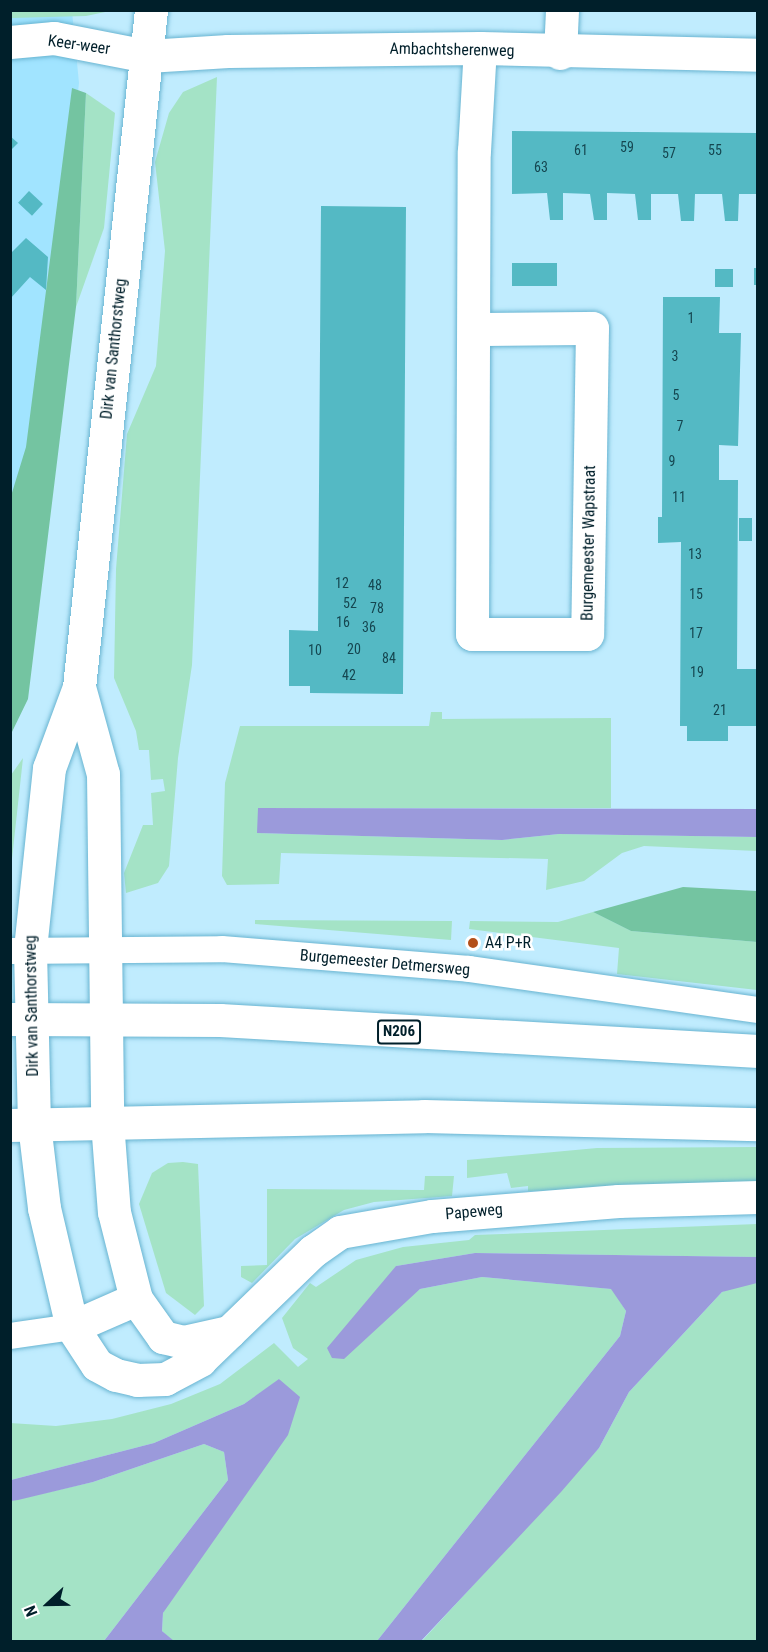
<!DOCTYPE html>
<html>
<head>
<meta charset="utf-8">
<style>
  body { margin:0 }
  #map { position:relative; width:768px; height:1652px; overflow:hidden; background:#c0ecfe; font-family:"Roboto Condensed",sans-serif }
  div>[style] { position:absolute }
  .built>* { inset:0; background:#a1e4ff }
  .green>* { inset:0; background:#a4e3c6 }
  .forest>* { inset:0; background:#74c4a1 }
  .water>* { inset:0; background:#9b9adb }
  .building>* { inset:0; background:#54b9c4; transform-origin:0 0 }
  .roads { filter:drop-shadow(0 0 2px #68b4d1) drop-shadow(0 0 2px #68b4d1) }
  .lane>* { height:26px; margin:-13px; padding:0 13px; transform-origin:13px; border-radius:13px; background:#fff }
  .street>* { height:33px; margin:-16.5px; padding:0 16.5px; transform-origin:16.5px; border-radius:16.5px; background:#fff }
  .primary>* { height:33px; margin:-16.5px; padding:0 16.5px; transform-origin:16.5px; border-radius:16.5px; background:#fff }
  .dots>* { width:16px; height:16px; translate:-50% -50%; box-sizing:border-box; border:3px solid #fff; border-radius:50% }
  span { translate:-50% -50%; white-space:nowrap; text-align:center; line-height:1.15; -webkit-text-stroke:5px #fff; paint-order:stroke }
  .number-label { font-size:14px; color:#154650 }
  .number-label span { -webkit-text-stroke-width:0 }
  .shield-label span { padding:2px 4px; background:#fff; border:2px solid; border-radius:4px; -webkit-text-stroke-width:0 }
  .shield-label { font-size:15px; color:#001f2a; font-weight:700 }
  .street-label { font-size:16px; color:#001f2a }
  .poi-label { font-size:16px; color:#001f2a }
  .left { translate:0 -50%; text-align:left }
  .frame { position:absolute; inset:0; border:12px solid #001f2a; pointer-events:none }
  .north { position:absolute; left:18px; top:1574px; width:60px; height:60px; -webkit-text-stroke:4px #fff; paint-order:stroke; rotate:248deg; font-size:16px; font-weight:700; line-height:24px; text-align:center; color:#001f2a }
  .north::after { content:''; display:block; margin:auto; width:21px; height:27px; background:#001f2a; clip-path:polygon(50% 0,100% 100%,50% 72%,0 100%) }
</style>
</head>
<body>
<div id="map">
  <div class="built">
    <i style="clip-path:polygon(11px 11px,72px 11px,79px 83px,11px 693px)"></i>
  </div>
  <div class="green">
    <i style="clip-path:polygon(10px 11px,11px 10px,110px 11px,86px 16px,11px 18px)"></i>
    <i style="clip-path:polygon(217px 77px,192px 665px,178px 758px,169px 866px,158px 883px,126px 893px,124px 873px,143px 825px,153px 825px,151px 793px,165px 791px,163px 779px,151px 780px,149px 750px,139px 750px,136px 731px,114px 678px,116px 569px,127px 434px,156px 366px,165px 251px,155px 162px,169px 113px,183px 92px)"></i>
    <i style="clip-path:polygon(86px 93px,115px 113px,104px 228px,76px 307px)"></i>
    <i style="clip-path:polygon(431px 712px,442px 712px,442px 719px,611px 718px,611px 808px,258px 808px,258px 833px,502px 840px,559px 834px,757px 837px,757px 851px,644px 846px,622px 853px,584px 881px,546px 890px,548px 859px,281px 853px,279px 884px,227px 885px,222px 876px,225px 783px,240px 726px,429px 726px)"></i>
    <i style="clip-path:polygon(23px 758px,11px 868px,11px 775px)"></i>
    <i style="clip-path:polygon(593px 912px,631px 931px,757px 942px,757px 990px,617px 974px,619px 948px,469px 929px,470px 921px,558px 922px)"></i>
    <i style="clip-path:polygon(255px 920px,452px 921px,451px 940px,255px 924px)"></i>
    <i style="clip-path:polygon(757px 1147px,757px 1184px,528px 1191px,528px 1186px,511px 1188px,507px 1173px,467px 1178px,467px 1160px,597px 1148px)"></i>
    <i style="clip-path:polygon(183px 1162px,198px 1164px,204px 1306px,195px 1315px,166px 1293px,139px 1204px,152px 1173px,168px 1163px)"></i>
    <i style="clip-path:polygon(425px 1176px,454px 1176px,452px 1196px,374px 1202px,344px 1210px,295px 1239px,252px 1283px,241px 1277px,241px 1266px,267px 1265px,267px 1189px,424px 1190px)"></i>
    <i style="clip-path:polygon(757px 1224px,757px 1257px,475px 1253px,396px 1266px,400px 1304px,420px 1289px,482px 1277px,612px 1289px,626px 1311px,620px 1336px,377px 1641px,174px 1642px,162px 1631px,163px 1613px,280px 1379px,244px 1404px,154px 1443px,11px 1480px,10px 1423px,56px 1426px,112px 1419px,171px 1404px,220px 1384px,274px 1343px,298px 1367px,308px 1359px,293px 1348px,282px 1318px,310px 1283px,316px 1287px,356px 1260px,403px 1247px,469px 1240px,475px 1235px)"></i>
    <i style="clip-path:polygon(745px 1283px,757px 1283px,757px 1641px,421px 1642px,599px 1448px,629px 1392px,722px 1292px)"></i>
    <i style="clip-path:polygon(204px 1444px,224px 1452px,228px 1480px,104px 1641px,11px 1641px,10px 1501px,93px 1482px)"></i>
  </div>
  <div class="forest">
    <i style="clip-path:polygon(72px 88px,86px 93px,76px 307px,28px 699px,11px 734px,11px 496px,26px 447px)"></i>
    <i style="clip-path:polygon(683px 887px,757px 891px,757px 942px,631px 931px,593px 912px)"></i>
  </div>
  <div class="water">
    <i style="clip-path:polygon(258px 808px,757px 809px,757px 837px,559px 834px,502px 840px,257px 833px)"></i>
    <i style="clip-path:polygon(475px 1253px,757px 1257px,757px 1283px,722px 1292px,629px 1392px,599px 1448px,561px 1492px,421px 1641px,377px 1641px,620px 1336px,626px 1311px,611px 1289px,482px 1277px,420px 1289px,344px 1359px,332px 1358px,327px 1348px,396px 1266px)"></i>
    <i style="clip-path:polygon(279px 1379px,300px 1397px,288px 1435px,163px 1613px,162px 1631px,174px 1641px,104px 1641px,228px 1480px,224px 1452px,204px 1444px,93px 1482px,18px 1500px,11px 1501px,11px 1480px,154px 1443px,244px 1404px)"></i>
  </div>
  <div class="building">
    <i style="clip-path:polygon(512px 131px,758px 133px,758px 194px,739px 194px,738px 221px,725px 221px,722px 194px,695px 194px,694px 221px,681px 221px,678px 194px,651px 194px,651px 220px,638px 220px,635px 194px,607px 193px,607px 220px,594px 220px,590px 194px,563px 193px,563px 220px,550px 220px,547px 193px,512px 194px)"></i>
    <i style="clip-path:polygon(10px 136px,18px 143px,10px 151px)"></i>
    <i style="left:29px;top:191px;width:19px;height:16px;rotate:43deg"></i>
    <i style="clip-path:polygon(321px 206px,406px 207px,403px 694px,310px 693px,310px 686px,289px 686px,289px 630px,318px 631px)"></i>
    <i style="clip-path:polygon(26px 238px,48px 257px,46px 290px,30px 277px,10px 299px,10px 254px)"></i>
    <i style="left:512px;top:263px;width:45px;height:23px"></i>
    <i style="left:754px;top:268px;width:4px;height:17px"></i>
    <i style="left:715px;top:269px;width:18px;height:18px"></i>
    <i style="clip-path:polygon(663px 297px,720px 297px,719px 333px,741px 333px,738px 446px,719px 445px,719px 480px,738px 480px,737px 669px,758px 669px,758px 726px,728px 726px,728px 741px,687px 741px,687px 726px,680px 726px,681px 542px,658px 543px,658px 517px,662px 517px)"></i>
    <i style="left:739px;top:518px;width:13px;height:23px"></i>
  </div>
  <div class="roads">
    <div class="lane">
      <i style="left:10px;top:951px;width:212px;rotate:-0.5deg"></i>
      <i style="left:222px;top:949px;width:248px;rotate:4.6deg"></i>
      <i style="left:469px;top:969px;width:292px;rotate:8.1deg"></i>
      <i style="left:10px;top:1336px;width:63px;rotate:-8.3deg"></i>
    </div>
    <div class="street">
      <i style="left:151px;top:10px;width:681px;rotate:96.07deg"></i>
      <i style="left:79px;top:687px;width:86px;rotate:110.3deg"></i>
      <i style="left:49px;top:768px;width:182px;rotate:96deg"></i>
      <i style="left:30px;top:949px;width:175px;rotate:88.7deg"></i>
      <i style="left:34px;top:1124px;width:85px;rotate:83.2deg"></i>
      <i style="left:44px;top:1208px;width:122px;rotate:76.8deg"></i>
      <i style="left:72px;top:1327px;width:45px;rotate:56.7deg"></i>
      <i style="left:97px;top:1365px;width:21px;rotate:28deg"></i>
      <i style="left:116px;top:1375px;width:22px;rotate:13deg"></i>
      <i style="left:137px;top:1380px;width:28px;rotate:-2deg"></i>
      <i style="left:165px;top:1379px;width:40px;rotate:-28deg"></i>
      <i style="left:200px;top:1360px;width:157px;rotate:-44deg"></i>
      <i style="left:313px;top:1251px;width:33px;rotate:-35deg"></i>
      <i style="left:340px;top:1232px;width:93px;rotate:-9.9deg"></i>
      <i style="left:432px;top:1216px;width:187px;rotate:-4.6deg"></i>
      <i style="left:618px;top:1201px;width:140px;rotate:-1.6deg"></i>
      <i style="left:10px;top:42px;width:44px;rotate:-5.2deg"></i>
      <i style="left:54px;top:38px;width:95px;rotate:11deg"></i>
      <i style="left:147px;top:56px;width:81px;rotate:-3.5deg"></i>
      <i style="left:228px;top:51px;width:252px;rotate:-0.7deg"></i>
      <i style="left:480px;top:48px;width:278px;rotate:1.4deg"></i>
      <i style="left:560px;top:53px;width:43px;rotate:-87.3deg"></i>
      <i style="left:475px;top:329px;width:117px;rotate:-0.5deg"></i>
      <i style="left:592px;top:328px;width:306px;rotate:90.9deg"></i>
      <i style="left:587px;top:634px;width:115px;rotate:180deg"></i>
      <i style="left:472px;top:634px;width:483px;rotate:-89.8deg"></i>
      <i style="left:474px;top:151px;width:103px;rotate:-86.7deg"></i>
      <i style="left:79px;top:687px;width:90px;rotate:74.6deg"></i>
      <i style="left:103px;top:774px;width:348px;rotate:89.3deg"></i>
      <i style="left:107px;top:1122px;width:90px;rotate:85.6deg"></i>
      <i style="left:114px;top:1212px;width:90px;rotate:75.8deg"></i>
      <i style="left:136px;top:1299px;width:47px;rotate:54.6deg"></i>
      <i style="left:163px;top:1337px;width:21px;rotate:14deg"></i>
      <i style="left:183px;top:1342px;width:47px;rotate:-12.3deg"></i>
      <i style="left:72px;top:1327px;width:70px;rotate:-23.6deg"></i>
    </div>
    <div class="primary">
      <i style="left:10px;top:1019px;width:210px;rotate:0.3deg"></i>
      <i style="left:220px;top:1020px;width:539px;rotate:3.3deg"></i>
      <i style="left:10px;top:1125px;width:414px;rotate:-1.2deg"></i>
      <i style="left:424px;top:1116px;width:334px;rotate:1.4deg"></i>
    </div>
  </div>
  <div class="dots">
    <i style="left:473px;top:943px;background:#b3501a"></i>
  </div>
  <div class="number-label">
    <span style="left:627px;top:147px">59</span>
    <span style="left:581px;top:150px">61</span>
    <span style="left:715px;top:150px">55</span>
    <span style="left:669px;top:153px">57</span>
    <span style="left:541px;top:167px">63</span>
    <span style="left:691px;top:318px">1</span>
    <span style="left:675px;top:356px">3</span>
    <span style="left:676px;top:395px">5</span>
    <span style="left:680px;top:426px">7</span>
    <span style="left:672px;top:461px">9</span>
    <span style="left:679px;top:497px">11</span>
    <span style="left:695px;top:554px">13</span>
    <span style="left:342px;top:583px">12</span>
    <span style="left:375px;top:585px">48</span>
    <span style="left:696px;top:594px">15</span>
    <span style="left:350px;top:603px">52</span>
    <span style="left:377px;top:608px">78</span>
    <span style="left:343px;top:622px">16</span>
    <span style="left:369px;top:627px">36</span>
    <span style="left:696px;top:633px">17</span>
    <span style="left:354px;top:649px">20</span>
    <span style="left:315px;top:650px">10</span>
    <span style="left:389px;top:658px">84</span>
    <span style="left:697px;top:672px">19</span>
    <span style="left:349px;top:675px">42</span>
    <span style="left:720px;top:710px">21</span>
  </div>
  <div class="shield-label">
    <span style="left:399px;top:1032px">N206</span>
  </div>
  <div class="street-label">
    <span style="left:79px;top:45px;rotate:8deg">Keer-weer</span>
    <span style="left:452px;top:50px;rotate:1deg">Ambachtsherenweg</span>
    <span style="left:114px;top:349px;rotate:-84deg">Dirk van Santhorstweg</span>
    <span style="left:589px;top:543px;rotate:-89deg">Burgemeester Wapstraat</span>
    <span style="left:385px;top:963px;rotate:5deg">Burgemeester Detmersweg</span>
    <span style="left:32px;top:1006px;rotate:-91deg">Dirk van Santhorstweg</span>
    <span style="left:474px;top:1212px;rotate:-5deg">Papeweg</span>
  </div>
  <div class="poi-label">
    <span class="left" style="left:485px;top:943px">A4 P+R</span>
  </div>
  <div class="frame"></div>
  <div class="north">N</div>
</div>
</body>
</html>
